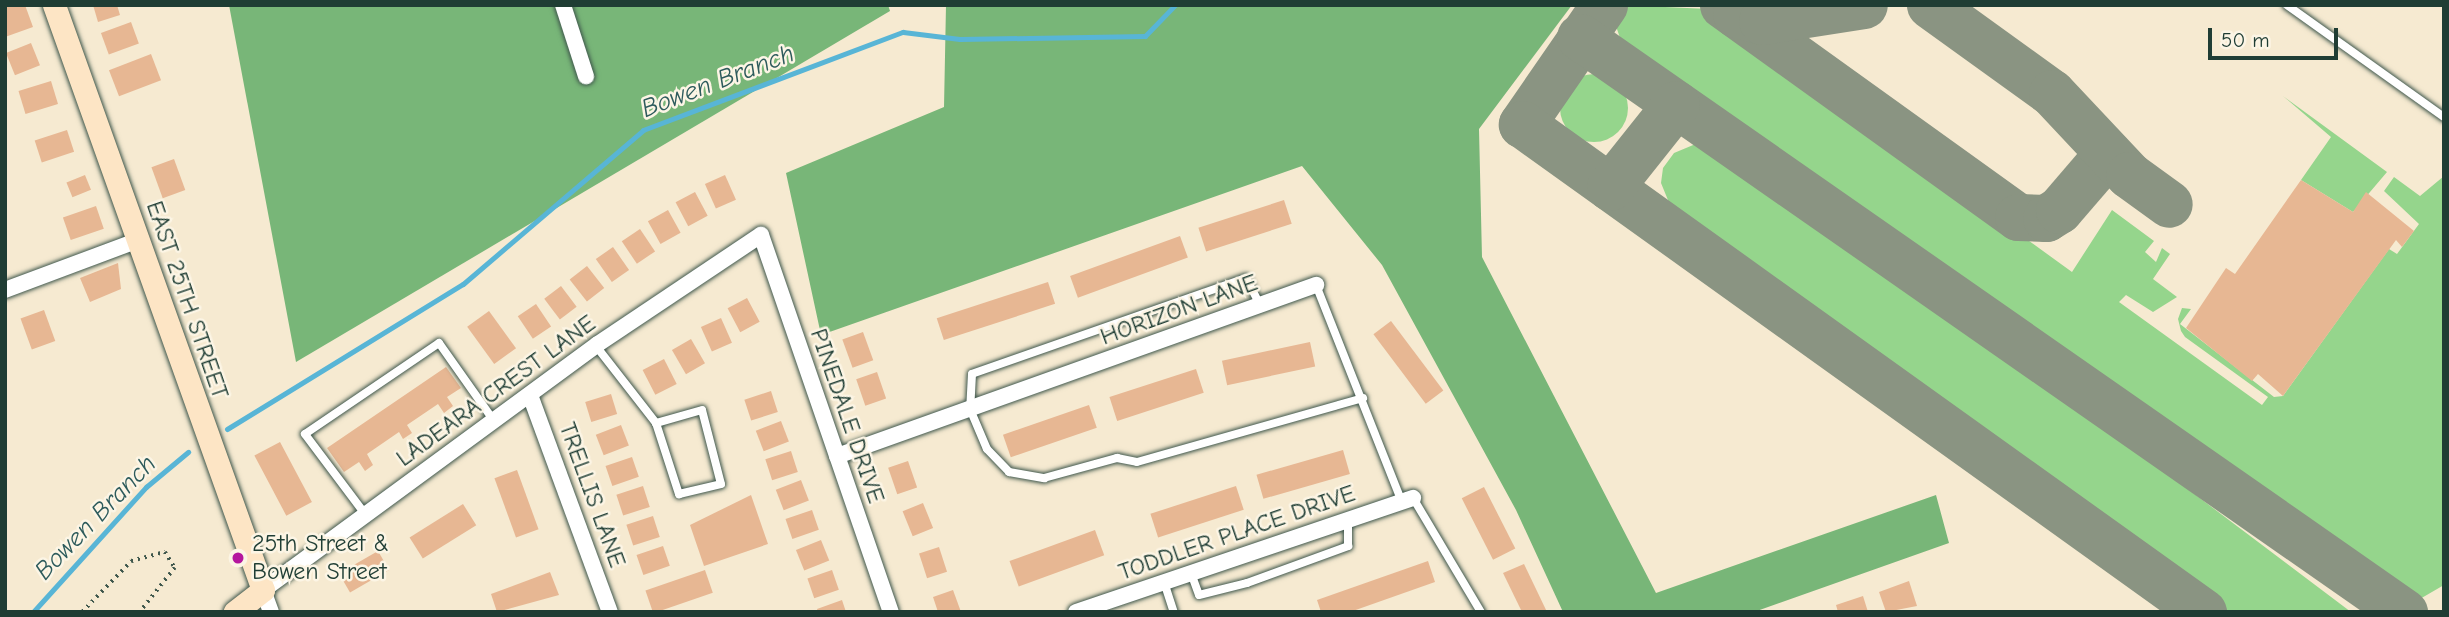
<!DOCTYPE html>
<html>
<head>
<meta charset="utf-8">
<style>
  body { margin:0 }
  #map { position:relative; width:2449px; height:617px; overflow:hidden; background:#f6ead1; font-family:"Comic Neue",sans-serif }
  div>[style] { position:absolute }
  .green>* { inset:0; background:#95d58c }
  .round { border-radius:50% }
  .forest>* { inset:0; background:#78b678 }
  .stream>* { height:5px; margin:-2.5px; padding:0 2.5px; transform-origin:2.5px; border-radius:2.5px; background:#58b5d6 }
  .taxiway>* { height:47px; margin:-23.5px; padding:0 23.5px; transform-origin:23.5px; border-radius:23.5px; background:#8a9482 }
  .building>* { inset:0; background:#e7b793; transform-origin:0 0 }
  .path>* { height:3.5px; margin-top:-1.75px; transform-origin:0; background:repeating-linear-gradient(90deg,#3f574c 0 2px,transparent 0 7px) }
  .roads { filter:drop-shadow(0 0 2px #3f574c) drop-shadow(0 0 2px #3f574c) }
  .lane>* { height:8px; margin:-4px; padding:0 4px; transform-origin:4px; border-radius:4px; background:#fff }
  .street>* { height:16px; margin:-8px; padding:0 8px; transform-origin:8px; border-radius:8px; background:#fff }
  .secondary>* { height:23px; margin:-11.5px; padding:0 11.5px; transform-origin:11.5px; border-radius:11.5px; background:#fde5c5 }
  .dots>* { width:19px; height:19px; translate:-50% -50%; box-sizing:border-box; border:4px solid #fcf5e5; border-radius:50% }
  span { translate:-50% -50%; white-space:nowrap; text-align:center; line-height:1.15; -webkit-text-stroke:5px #fcf5e5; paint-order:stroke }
  .street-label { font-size:24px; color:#1f3d34 }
  .poi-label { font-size:24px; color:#1f3d34 }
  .left { translate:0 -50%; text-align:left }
  .water-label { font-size:26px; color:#2d5b5c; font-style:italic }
  .frame { position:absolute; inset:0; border:7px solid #1f3d34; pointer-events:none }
  .scale { position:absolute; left:2208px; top:28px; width:130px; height:32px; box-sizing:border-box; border:4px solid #1f3d34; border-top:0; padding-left:9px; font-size:21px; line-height:24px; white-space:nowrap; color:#1f3d34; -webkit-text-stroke:5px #fcf5e5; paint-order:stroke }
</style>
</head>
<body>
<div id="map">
  <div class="green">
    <i style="clip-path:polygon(1621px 5px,1709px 9px,2072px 272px,2112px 210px,2154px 241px,2145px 252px,2156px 262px,2162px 248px,2170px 254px,2153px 279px,2177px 297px,2153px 312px,2126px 295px,2119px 302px,2262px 405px,2268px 397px,2185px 337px,2181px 331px,2178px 319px,2182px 308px,2191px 309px,2180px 324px,2274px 397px,2283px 396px,2389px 249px,2397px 254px,2419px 224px,2384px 191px,2394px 177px,2420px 196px,2444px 176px,2444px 585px,2413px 603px,2374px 588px,1647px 67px,1624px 50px,1616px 26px)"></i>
    <i class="round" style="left:1560px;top:74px;width:68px;height:68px"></i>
    <i style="clip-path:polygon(2283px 96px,2387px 172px,2353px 212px,2301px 180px,2331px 137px)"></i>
    <i style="clip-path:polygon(1698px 143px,2148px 459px,2351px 612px,2224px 612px,2178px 568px,1670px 205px,1661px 183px,1663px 168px,1674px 153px)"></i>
  </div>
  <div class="forest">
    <i style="clip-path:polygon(229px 5px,888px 5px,890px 11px,296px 362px)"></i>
    <i style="clip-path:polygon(946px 5px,1572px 5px,1479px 129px,1482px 257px,1656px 593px,1936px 495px,1949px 543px,1754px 612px,1563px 612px,1516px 510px,1382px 265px,1302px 166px,821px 335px,786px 173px,944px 107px)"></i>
  </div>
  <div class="stream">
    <i style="left:227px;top:429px;width:277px;rotate:-31.6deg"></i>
    <i style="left:463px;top:284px;width:237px;rotate:-40.5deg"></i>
    <i style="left:643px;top:130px;width:278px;rotate:-20.7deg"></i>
    <i style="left:903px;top:32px;width:57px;rotate:7deg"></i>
    <i style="left:960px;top:39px;width:185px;rotate:-0.9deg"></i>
    <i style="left:1145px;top:36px;width:43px;rotate:-45.9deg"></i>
    <i style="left:33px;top:612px;width:169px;rotate:-47.9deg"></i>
    <i style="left:146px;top:487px;width:55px;rotate:-39.8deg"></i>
  </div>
  <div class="taxiway">
    <i style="left:1604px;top:5px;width:145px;rotate:124.6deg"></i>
    <i style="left:1522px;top:124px;width:838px;rotate:35.63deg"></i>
    <i style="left:1723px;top:5px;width:363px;rotate:35.7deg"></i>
    <i style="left:2018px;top:217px;width:28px;rotate:2deg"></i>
    <i style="left:2046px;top:218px;width:15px;rotate:-32deg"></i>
    <i style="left:2059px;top:210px;width:75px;rotate:-49.3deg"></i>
    <i style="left:1930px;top:5px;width:150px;rotate:35.8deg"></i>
    <i style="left:2052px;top:93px;width:112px;rotate:46.8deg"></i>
    <i style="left:2129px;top:175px;width:49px;rotate:35.9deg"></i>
    <i style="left:1736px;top:14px;width:27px;rotate:15deg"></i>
    <i style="left:1762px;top:21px;width:103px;rotate:-8.9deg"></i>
    <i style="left:1580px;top:37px;width:1005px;rotate:34.91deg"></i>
    <i style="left:1610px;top:187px;width:106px;rotate:-51.5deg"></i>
  </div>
  <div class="building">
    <i style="clip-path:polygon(5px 5px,25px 5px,33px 27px,5px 37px)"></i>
    <i style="clip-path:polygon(93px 5px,117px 5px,120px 15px,98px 22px)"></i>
    <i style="left:131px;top:22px;width:23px;height:32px;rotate:70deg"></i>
    <i style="left:31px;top:43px;width:24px;height:27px;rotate:68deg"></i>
    <i style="left:151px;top:54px;width:28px;height:45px;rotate:69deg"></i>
    <i style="left:51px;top:81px;width:24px;height:34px;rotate:73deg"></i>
    <i style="left:67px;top:130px;width:23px;height:34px;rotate:72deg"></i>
    <i style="left:174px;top:159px;width:33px;height:24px;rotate:70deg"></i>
    <i style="left:85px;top:175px;width:16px;height:20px;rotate:68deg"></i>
    <i style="left:725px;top:175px;width:27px;height:22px;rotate:66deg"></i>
    <i style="clip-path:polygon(2301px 180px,2353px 212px,2366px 192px,2414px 231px,2402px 247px,2396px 240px,2283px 396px,2258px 374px,2252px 381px,2186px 328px,2226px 268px,2235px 274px)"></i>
    <i style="left:695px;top:192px;width:27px;height:22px;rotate:62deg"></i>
    <i style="left:1284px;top:200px;width:25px;height:90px;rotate:72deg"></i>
    <i style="left:96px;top:206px;width:24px;height:35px;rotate:71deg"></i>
    <i style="left:668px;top:210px;width:26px;height:23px;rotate:61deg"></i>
    <i style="left:640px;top:229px;width:27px;height:22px;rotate:56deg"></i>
    <i style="left:1180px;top:236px;width:23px;height:117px;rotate:70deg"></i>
    <i style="left:613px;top:247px;width:28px;height:21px;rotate:55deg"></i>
    <i style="clip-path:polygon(118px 263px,121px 289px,90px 302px,80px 278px)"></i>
    <i style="left:587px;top:266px;width:28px;height:22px;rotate:52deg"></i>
    <i style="left:1048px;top:282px;width:23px;height:117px;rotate:72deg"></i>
    <i style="left:561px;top:286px;width:26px;height:21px;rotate:53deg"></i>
    <i style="left:747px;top:298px;width:27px;height:22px;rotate:62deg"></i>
    <i style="left:536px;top:304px;width:27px;height:22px;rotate:56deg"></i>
    <i style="left:44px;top:310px;width:33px;height:25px;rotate:70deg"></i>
    <i style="left:489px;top:311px;width:46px;height:27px;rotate:54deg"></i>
    <i style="left:721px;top:318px;width:27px;height:22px;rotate:66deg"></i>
    <i style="left:1391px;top:321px;width:87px;height:22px;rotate:53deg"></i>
    <i style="left:863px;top:332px;width:30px;height:22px;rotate:70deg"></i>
    <i style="left:691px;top:339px;width:28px;height:22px;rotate:60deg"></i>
    <i style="left:1310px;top:342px;width:25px;height:90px;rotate:78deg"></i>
    <i style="left:664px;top:359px;width:28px;height:24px;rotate:63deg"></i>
    <i style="clip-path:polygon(446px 367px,461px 388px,447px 397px,453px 406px,444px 413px,438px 404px,407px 425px,412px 433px,403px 439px,399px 432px,367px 454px,373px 465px,365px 471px,359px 462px,344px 472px,327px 448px)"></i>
    <i style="left:1196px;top:369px;width:25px;height:91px;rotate:72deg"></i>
    <i style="left:877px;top:372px;width:28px;height:22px;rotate:71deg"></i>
    <i style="left:771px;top:391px;width:22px;height:28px;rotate:72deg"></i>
    <i style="left:611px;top:394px;width:21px;height:27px;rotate:73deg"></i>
    <i style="left:1089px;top:405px;width:24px;height:91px;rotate:71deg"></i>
    <i style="left:781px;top:421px;width:22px;height:27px;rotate:69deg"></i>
    <i style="left:621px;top:425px;width:22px;height:27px;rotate:69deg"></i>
    <i style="left:280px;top:442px;width:68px;height:29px;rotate:62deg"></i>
    <i style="left:1343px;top:450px;width:25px;height:90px;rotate:74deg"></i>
    <i style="left:791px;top:451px;width:22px;height:27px;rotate:72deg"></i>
    <i style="left:632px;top:457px;width:21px;height:28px;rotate:71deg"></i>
    <i style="left:908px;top:461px;width:28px;height:21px;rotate:71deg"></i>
    <i style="left:517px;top:470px;width:63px;height:24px;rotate:70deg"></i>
    <i style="left:801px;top:480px;width:22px;height:27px;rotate:69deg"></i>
    <i style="left:643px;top:486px;width:22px;height:28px;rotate:72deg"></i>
    <i style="left:1236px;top:486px;width:25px;height:90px;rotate:72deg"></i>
    <i style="left:1484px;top:487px;width:69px;height:25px;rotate:63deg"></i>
    <i style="clip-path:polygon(751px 495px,768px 544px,704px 566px,690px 525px)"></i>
    <i style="left:923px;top:503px;width:27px;height:22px;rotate:68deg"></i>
    <i style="left:463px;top:504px;width:25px;height:63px;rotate:58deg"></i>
    <i style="left:812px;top:510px;width:21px;height:28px;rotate:71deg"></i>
    <i style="left:653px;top:516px;width:22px;height:28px;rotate:72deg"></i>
    <i style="left:1095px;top:530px;width:27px;height:91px;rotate:70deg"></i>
    <i style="left:821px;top:540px;width:22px;height:27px;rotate:68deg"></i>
    <i style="left:663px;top:546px;width:21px;height:28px;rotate:71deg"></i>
    <i style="left:939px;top:547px;width:26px;height:21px;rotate:72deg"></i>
    <i style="left:378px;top:551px;width:22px;height:45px;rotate:60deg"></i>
    <i style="clip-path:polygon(1428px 561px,1435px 582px,1350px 612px,1321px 612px,1317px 600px)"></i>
    <i style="clip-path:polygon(1524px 564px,1547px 612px,1522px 612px,1503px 573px)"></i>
    <i style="left:705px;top:570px;width:24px;height:63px;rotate:71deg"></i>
    <i style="left:832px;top:570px;width:21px;height:26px;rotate:71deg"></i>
    <i style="clip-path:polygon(550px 572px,559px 595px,497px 612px,491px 594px)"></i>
    <i style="clip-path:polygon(1909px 581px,1917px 606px,1886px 612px,1879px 592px)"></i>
    <i style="clip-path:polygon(953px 590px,961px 612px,938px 612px,933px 597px)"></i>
    <i style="clip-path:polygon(1863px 596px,1868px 612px,1838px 612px,1836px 605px)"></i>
    <i style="clip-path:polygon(842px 600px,846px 612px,818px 612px,817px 609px)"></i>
  </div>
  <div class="path">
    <i style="left:82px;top:612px;width:71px;rotate:-46.1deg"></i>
    <i style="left:131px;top:561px;width:35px;rotate:-15deg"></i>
    <i style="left:165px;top:552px;width:19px;rotate:58deg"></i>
    <i style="left:175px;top:568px;width:56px;rotate:128.5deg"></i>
  </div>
  <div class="roads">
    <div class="lane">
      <i style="left:2287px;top:5px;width:193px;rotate:35.5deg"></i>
      <i style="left:1316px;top:285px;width:233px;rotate:68.4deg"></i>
      <i style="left:1260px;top:305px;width:30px;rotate:-117deg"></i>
      <i style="left:1246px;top:278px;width:290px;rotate:160.7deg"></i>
      <i style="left:972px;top:374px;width:35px;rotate:93deg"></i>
      <i style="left:970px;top:409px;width:43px;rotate:67deg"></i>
      <i style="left:987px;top:449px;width:32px;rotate:46deg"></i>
      <i style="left:1009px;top:472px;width:36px;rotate:10deg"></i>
      <i style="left:1044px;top:478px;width:76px;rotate:-15.3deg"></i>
      <i style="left:1117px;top:458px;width:20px;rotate:11deg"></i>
      <i style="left:1137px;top:462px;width:235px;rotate:-15.8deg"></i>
      <i style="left:596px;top:346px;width:98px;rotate:52.1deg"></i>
      <i style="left:656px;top:423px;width:75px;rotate:72.1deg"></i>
      <i style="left:679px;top:494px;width:43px;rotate:-13.4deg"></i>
      <i style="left:721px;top:484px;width:76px;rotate:-104.4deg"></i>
      <i style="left:702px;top:410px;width:48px;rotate:164.2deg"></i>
      <i style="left:1413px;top:498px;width:133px;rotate:59.2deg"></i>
      <i style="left:365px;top:514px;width:100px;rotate:-126.9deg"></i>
      <i style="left:305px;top:434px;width:162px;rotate:-34.2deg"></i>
      <i style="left:439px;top:343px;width:95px;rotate:54.8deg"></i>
      <i style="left:1191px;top:573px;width:23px;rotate:70deg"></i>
      <i style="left:1199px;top:595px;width:49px;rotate:-14deg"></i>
      <i style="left:1247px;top:583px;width:108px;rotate:-20.1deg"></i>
      <i style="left:1348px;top:546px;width:26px;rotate:-90deg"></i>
      <i style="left:1164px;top:582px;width:32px;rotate:72deg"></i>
    </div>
    <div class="street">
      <i style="left:563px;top:5px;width:75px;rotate:72.1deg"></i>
      <i style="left:5px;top:290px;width:143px;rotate:-20.5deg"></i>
      <i style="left:530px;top:395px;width:231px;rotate:69.8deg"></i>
      <i style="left:837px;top:456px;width:509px;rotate:-19.65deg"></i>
      <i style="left:271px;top:612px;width:23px;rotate:-110deg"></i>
      <i style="left:263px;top:590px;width:416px;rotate:-36.3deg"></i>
      <i style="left:598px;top:344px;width:196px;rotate:-33.8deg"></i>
      <i style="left:761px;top:235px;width:399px;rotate:71deg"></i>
      <i style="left:1076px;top:612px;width:356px;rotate:-18.7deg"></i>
    </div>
    <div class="secondary">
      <i style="left:54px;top:5px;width:621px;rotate:70.34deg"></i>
      <i style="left:263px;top:590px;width:36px;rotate:142deg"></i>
    </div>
  </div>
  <div class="dots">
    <i style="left:238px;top:558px;background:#b5179e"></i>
  </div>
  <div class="street-label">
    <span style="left:187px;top:300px;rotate:71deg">EAST 25TH STREET</span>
    <span style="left:1179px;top:310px;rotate:-20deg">HORIZON LANE</span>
    <span style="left:496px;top:391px;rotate:-36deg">LADEARA CREST LANE</span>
    <span style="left:847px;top:416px;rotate:71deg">PINEDALE DRIVE</span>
    <span style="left:592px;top:495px;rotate:70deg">TRELLIS LANE</span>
    <span style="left:1237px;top:533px;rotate:-19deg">TODDLER PLACE DRIVE</span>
  </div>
  <div class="poi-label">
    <span class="left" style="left:252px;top:558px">25th Street &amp;<br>Bowen Street</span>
  </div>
  <div class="water-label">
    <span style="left:718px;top:82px;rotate:-21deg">Bowen Branch</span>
    <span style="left:96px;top:518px;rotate:-46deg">Bowen Branch</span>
  </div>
  <div class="frame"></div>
  <div class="scale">50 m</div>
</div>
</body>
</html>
